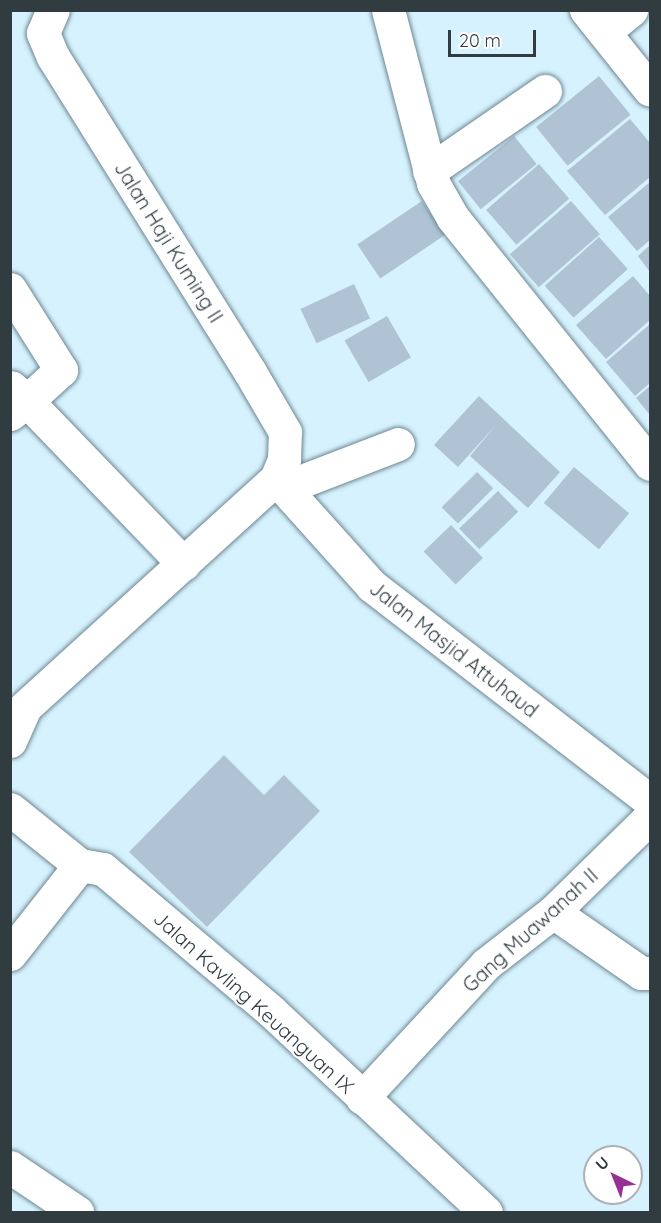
<!DOCTYPE html>
<html>
<head>
<meta charset="utf-8">
<style>
  body { margin:0 }
  #map { position:relative; width:661px; height:1223px; overflow:hidden; background:#d6f2fe; font-family:Quicksand,sans-serif }
  div>[style] { position:absolute }
  .building>* { inset:0; background:#afc3d5; transform-origin:0 0 }
  .roads { filter:drop-shadow(0 0 2px #6d8691) drop-shadow(0 0 2px #6d8691) }
  .minor>* { height:33px; margin:-16.5px; padding:0 16.5px; transform-origin:16.5px; border-radius:16.5px; background:#fff }
  span { translate:-50% -50%; white-space:nowrap; text-align:center; line-height:1.15; -webkit-text-stroke:4.5px #fff; paint-order:stroke }
  .street-label { font-size:20px; color:#313c41 }
  .frame { position:absolute; inset:0; border:12px solid #313c41; pointer-events:none }
  .north { position:absolute; left:583px; top:1145px; width:60px; height:60px; box-sizing:border-box; background:#fff; border:2px solid #adb1b3; border-radius:50%; rotate:317deg; font-size:16px; font-weight:700; line-height:24px; text-align:center; color:#313c41 }
  .north::after { content:''; display:block; margin:auto; width:21px; height:27px; background:#973094; clip-path:polygon(50% 0,100% 100%,50% 72%,0 100%) }
  .scale { position:absolute; left:448px; top:30px; width:88px; height:27px; box-sizing:border-box; border:3px solid #313c41; border-top:0; padding-left:8px; font-size:18px; line-height:21px; white-space:nowrap; color:#313c41; -webkit-text-stroke:4px #fff; paint-order:stroke }
</style>
</head>
<body>
<div id="map">
  <div class="building">
    <i style="left:599px;top:76px;width:50px;height:81px;rotate:51deg"></i>
    <i style="clip-path:polygon(630px 119px,650px 143px,650px 177px,605px 215px,567px 171px)"></i>
    <i style="left:514px;top:136px;width:36px;height:72px;rotate:51deg"></i>
    <i style="left:539px;top:164px;width:46px;height:70px;rotate:49deg"></i>
    <i style="clip-path:polygon(650px 182px,650px 240px,637px 251px,608px 217px)"></i>
    <i style="left:422px;top:201px;width:41px;height:78px;rotate:56deg"></i>
    <i style="left:571px;top:201px;width:44px;height:81px;rotate:49deg"></i>
    <i style="left:599px;top:237px;width:43px;height:73px;rotate:48deg"></i>
    <i style="clip-path:polygon(650px 245px,650px 272px,638px 256px)"></i>
    <i style="clip-path:polygon(633px 276px,650px 296px,650px 320px,606px 359px,576px 325px)"></i>
    <i style="left:354px;top:284px;width:38px;height:59px;rotate:65deg"></i>
    <i style="left:387px;top:316px;width:48px;height:49px;rotate:60deg"></i>
    <i style="clip-path:polygon(650px 324px,650px 383px,635px 396px,606px 362px)"></i>
    <i style="clip-path:polygon(650px 386px,650px 415px,636px 398px)"></i>
    <i style="clip-path:polygon(479px 396px,560px 472px,528px 508px,470px 456px,496px 425px,458px 467px,434px 445px)"></i>
    <i style="left:574px;top:467px;width:72px;height:47px;rotate:40deg"></i>
    <i style="left:477px;top:472px;width:23px;height:50px;rotate:45deg"></i>
    <i style="left:498px;top:491px;width:29px;height:54px;rotate:46deg"></i>
    <i style="left:451px;top:525px;width:46px;height:38px;rotate:46deg"></i>
    <i style="clip-path:polygon(224px 755px,264px 795px,284px 775px,320px 811px,207px 927px,129px 852px)"></i>
  </div>
  <div class="roads">
    <div class="minor">
      <i style="left:388px;top:10px;width:179px;rotate:75.4deg"></i>
      <i style="left:433px;top:183px;width:40px;rotate:60.3deg"></i>
      <i style="left:453px;top:218px;width:315px;rotate:51.3deg"></i>
      <i style="left:586px;top:10px;width:102px;rotate:51.3deg"></i>
      <i style="left:604px;top:32px;width:35px;rotate:-39deg"></i>
      <i style="left:429px;top:171px;width:141px;rotate:-34.6deg"></i>
      <i style="left:10px;top:289px;width:96px;rotate:57.8deg"></i>
      <i style="left:61px;top:370px;width:46px;rotate:137.6deg"></i>
      <i style="left:27px;top:401px;width:21px;rotate:-139deg"></i>
      <i style="left:10px;top:414px;width:21px;rotate:-37deg"></i>
      <i style="left:27px;top:401px;width:226px;rotate:46.1deg"></i>
      <i style="left:276px;top:479px;width:144px;rotate:48.1deg"></i>
      <i style="left:372px;top:586px;width:351px;rotate:37.7deg"></i>
      <i style="left:284px;top:488px;width:122px;rotate:-21.1deg"></i>
      <i style="left:10px;top:741px;width:37px;rotate:-66deg"></i>
      <i style="left:25px;top:707px;width:339px;rotate:-42.3deg"></i>
      <i style="left:276px;top:479px;width:22px;rotate:-68deg"></i>
      <i style="left:284px;top:459px;width:27px;rotate:-88deg"></i>
      <i style="left:285px;top:432px;width:69px;rotate:-120.3deg"></i>
      <i style="left:250px;top:372px;width:372px;rotate:-122deg"></i>
      <i style="left:53px;top:57px;width:26px;rotate:-113deg"></i>
      <i style="left:43px;top:33px;width:25px;rotate:-67deg"></i>
      <i style="left:10px;top:809px;width:90px;rotate:38.7deg"></i>
      <i style="left:80px;top:865px;width:23px;rotate:10deg"></i>
      <i style="left:103px;top:869px;width:221px;rotate:40.2deg"></i>
      <i style="left:272px;top:1012px;width:293px;rotate:43.1deg"></i>
      <i style="left:553px;top:912px;width:107px;rotate:34.7deg"></i>
      <i style="left:641px;top:973px;width:9px"></i>
      <i style="left:10px;top:954px;width:113px;rotate:-51.8deg"></i>
      <i style="left:362px;top:1098px;width:183px;rotate:-47.2deg"></i>
      <i style="left:486px;top:964px;width:85px;rotate:-37.8deg"></i>
      <i style="left:553px;top:912px;width:136px;rotate:-44.4deg"></i>
      <i style="left:10px;top:1167px;width:81px;rotate:33.9deg"></i>
    </div>
  </div>
  <div class="street-label">
    <span style="left:169px;top:242px;rotate:58deg">Jalan Haji Kuming II</span>
    <span style="left:454px;top:649px;rotate:38deg">Jalan Masjid Attuhaud</span>
    <span style="left:530px;top:930px;rotate:-42deg">Gang Muawanah II</span>
    <span style="left:254px;top:1002px;rotate:42deg">Jalan Kavling Keuanguan IX</span>
  </div>
  <div class="frame"></div>
  <div class="north">U</div>
  <div class="scale">20 m</div>
</div>
</body>
</html>
